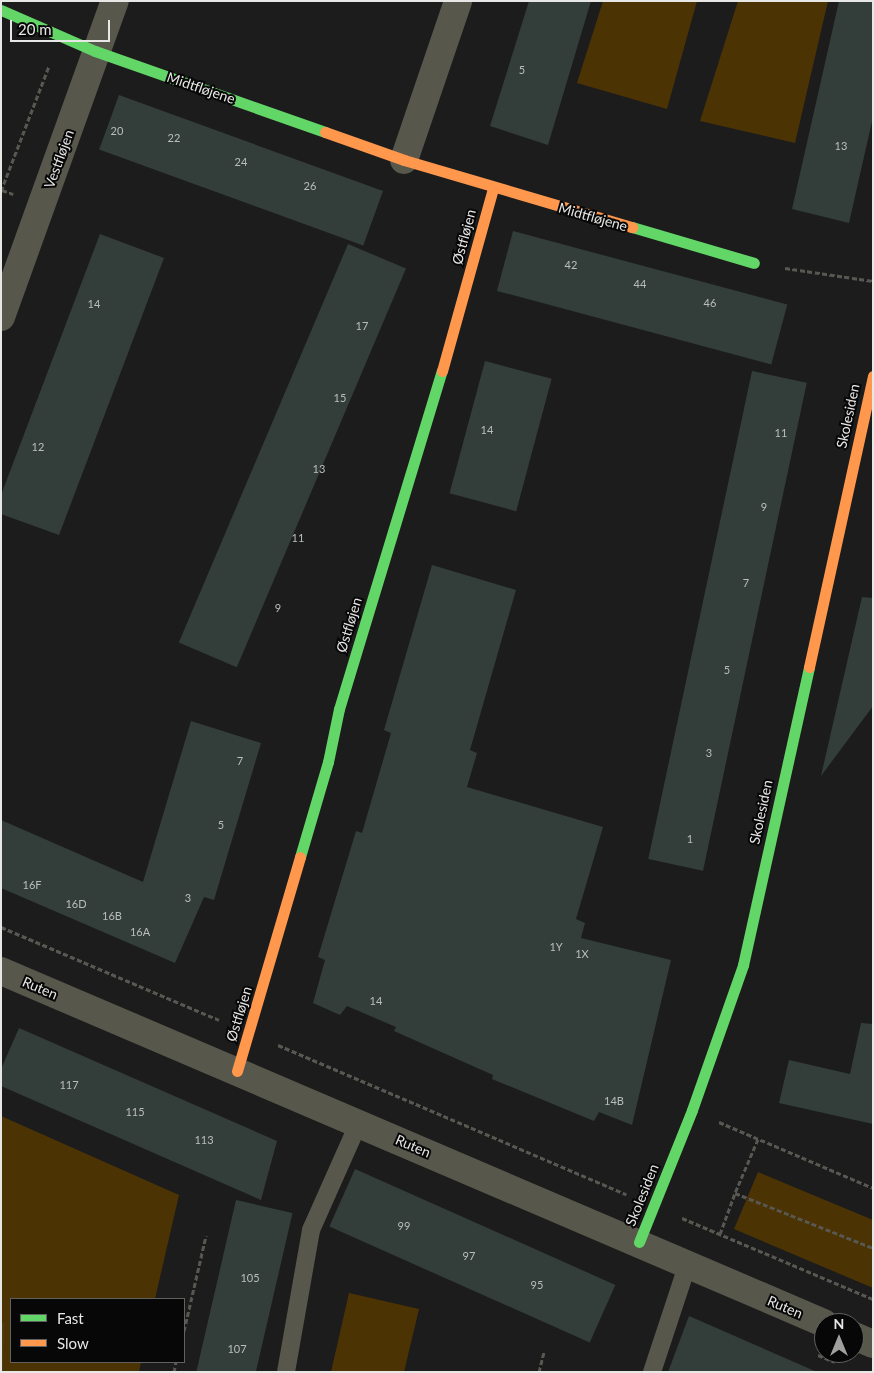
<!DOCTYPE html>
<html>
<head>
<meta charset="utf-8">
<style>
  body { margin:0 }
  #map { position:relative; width:874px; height:1373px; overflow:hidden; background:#1c1c1c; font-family:Lato,sans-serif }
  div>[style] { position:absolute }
  .green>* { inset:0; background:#4c3304 }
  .forest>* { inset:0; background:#503b19 }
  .building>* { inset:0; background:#333e3b; transform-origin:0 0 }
  .path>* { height:3px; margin-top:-1.5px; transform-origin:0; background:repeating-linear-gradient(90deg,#585852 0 5px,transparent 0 7.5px) }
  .lane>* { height:18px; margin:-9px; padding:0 9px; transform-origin:9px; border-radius:9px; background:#57574c }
  .street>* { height:28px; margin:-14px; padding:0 14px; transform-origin:14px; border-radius:14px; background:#57574c }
  .fast>* { height:11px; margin:-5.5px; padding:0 5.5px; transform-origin:5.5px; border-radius:5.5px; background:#63d668 }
  .slow>* { height:11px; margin:-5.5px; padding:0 5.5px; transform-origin:5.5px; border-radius:5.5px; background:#ff974d }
  span { translate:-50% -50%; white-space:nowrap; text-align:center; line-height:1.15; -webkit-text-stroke:4px #070707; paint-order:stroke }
  .number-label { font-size:11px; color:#babebb }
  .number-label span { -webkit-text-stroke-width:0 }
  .street-label { font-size:14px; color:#e7e8e6 }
  .frame { position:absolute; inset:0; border:2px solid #e7e8e6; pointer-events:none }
  .legend { position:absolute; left:10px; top:1298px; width:175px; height:65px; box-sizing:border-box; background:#070707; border:1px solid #616160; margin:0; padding:6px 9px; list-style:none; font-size:15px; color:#e7e8e6 }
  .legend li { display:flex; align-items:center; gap:10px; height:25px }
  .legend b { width:25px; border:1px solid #616160 }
  .north { position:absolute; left:814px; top:1313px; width:50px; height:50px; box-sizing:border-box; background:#070707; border:1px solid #616160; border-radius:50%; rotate:0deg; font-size:14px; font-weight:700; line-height:20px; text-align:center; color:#e7e8e6 }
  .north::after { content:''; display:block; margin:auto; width:18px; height:22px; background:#a0a19f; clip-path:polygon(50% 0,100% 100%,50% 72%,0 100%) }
  .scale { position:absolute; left:10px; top:20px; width:100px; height:22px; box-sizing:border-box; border:2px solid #e7e8e6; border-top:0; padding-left:6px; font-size:15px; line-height:18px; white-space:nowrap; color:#e7e8e6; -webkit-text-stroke:4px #070707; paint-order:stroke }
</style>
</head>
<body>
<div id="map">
  <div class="green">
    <i style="clip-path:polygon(603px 1px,697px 1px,667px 109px,577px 83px)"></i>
    <i style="clip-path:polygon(738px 1px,828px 1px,795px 143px,700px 121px)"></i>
    <i style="clip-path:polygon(1px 1116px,179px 1195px,155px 1299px,11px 1299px,11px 1362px,141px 1362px,139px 1372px,1px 1372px)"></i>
    <i style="clip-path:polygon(758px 1172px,873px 1220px,873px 1288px,734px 1229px)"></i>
    <i style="clip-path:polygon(349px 1293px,419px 1309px,404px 1372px,331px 1372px)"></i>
  </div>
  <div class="forest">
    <i style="clip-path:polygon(1px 1323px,4px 1323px,3px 1372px,1px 1372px)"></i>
  </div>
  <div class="building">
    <i style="clip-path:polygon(529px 1px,591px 1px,548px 145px,490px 126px)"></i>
    <i style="clip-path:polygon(839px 1px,873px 1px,873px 117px,849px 223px,792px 209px)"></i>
    <i style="left:119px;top:95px;width:281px;height:58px;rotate:20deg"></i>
    <i style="left:513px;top:231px;width:284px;height:62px;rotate:15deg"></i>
    <i style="clip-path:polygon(100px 234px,164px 258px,59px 535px,1px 514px,1px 495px)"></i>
    <i style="left:348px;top:244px;width:63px;height:433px;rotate:23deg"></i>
    <i style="left:485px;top:361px;width:69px;height:137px;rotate:15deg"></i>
    <i style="left:752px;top:371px;width:56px;height:499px;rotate:12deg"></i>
    <i style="clip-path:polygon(432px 565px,516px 590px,470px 750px,477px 753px,467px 787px,603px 827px,576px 919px,585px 923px,581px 938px,671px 960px,632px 1125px,599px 1112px,594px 1121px,492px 1079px,493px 1075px,394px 1031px,396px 1027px,347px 1006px,340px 1015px,313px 1003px,325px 960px,318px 957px,356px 831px,362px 833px,391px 733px,384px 730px)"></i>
    <i style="clip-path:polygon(862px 597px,873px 598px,873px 706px,821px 776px)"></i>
    <i style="clip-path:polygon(191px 721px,261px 743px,214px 900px,204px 897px,175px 963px,1px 888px,1px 820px,143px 882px)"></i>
    <i style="clip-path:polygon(861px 1023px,873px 1024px,873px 1124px,779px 1103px,789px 1060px,850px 1074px)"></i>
    <i style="clip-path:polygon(19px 1028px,277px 1141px,261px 1200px,1px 1086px,1px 1069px)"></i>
    <i style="left:355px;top:1169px;width:285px;height:63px;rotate:24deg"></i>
    <i style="left:236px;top:1200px;width:58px;height:176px;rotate:13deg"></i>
    <i style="clip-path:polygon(689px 1316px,817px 1372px,668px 1372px)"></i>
  </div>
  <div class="path">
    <i style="left:2px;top:190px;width:12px;rotate:20deg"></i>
    <i style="left:1px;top:191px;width:134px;rotate:-69deg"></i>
    <i style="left:785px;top:268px;width:89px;rotate:8.4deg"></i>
    <i style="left:1px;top:927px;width:237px;rotate:23.1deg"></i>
    <i style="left:278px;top:1045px;width:379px;rotate:23.2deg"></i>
    <i style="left:719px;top:1122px;width:168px;rotate:23.2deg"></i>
    <i style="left:758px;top:1139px;width:59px;rotate:113.1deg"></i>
    <i style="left:735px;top:1193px;width:149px;rotate:21.7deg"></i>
    <i style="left:682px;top:1218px;width:207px;rotate:23deg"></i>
    <i style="left:720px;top:1234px;width:44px;rotate:-69.9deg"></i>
    <i style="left:184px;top:1331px;width:98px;rotate:-77deg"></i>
    <i style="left:818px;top:1355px;width:18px;rotate:22deg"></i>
    <i style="left:174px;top:1372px;width:10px;rotate:-79deg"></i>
    <i style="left:539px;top:1372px;width:21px;rotate:-76deg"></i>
  </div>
  <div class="lane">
    <i style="left:286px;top:1372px;width:144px;rotate:-80deg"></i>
    <i style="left:311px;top:1230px;width:118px;rotate:-66deg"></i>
    <i style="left:652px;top:1372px;width:112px;rotate:-71.7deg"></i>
  </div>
  <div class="street">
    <i style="left:404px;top:160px;width:168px;rotate:-71.2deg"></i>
    <i style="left:1px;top:317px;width:336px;rotate:-70.2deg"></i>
    <i style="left:1px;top:971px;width:895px;rotate:23.16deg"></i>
    <i style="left:854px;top:1336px;width:21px;rotate:23deg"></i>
  </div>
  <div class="fast">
    <i style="left:1px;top:10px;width:103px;rotate:23.6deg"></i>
    <i style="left:95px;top:51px;width:244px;rotate:19.4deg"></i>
    <i style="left:632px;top:227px;width:127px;rotate:16.4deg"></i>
    <i style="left:300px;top:857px;width:99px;rotate:-73.6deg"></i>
    <i style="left:328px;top:762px;width:54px;rotate:-78.3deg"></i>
    <i style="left:339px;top:709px;width:353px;rotate:-73.1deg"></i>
    <i style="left:639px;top:1242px;width:142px;rotate:-68.1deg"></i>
    <i style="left:692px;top:1110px;width:154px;rotate:-70.6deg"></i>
    <i style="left:743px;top:965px;width:305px;rotate:-77.5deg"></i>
  </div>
  <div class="slow">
    <i style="left:325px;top:132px;width:84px;rotate:19.5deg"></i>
    <i style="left:404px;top:160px;width:238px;rotate:16.4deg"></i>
    <i style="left:442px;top:371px;width:190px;rotate:-74.4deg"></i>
    <i style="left:809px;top:667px;width:298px;rotate:-77.6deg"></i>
    <i style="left:237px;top:1071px;width:223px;rotate:-73.6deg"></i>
  </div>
  <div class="number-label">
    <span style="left:522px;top:70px">5</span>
    <span style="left:117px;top:131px">20</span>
    <span style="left:174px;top:138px">22</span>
    <span style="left:841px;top:146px">13</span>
    <span style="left:241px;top:162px">24</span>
    <span style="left:310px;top:186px">26</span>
    <span style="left:571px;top:265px">42</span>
    <span style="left:640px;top:284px">44</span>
    <span style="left:710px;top:303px">46</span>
    <span style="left:94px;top:304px">14</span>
    <span style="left:362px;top:326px">17</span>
    <span style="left:340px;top:398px">15</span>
    <span style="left:487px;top:430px">14</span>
    <span style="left:781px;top:433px">11</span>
    <span style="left:38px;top:447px">12</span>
    <span style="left:319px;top:469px">13</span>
    <span style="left:764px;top:507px">9</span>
    <span style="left:298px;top:538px">11</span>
    <span style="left:746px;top:583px">7</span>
    <span style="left:278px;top:608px">9</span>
    <span style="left:727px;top:670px">5</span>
    <span style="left:709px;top:753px">3</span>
    <span style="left:240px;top:761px">7</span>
    <span style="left:221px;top:825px">5</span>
    <span style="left:690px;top:839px">1</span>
    <span style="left:32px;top:885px">16F</span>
    <span style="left:188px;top:898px">3</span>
    <span style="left:76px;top:904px">16D</span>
    <span style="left:112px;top:916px">16B</span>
    <span style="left:140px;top:932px">16A</span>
    <span style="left:556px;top:947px">1Y</span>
    <span style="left:582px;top:954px">1X</span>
    <span style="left:376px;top:1001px">14</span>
    <span style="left:69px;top:1085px">117</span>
    <span style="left:614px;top:1101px">14B</span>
    <span style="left:135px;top:1112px">115</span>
    <span style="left:204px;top:1140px">113</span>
    <span style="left:404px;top:1226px">99</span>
    <span style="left:469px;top:1256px">97</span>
    <span style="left:250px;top:1278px">105</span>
    <span style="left:537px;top:1285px">95</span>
    <span style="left:237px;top:1349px">107</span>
  </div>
  <div class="street-label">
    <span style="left:201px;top:88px;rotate:19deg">Midtfløjene</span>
    <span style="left:59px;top:159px;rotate:-70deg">Vestfløjen</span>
    <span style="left:593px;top:217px;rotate:16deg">Midtfløjene</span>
    <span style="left:464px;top:237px;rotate:-75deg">Østfløjen</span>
    <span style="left:848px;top:416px;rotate:-78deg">Skolesiden</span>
    <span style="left:349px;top:625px;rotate:-73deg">Østfløjen</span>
    <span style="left:761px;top:812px;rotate:-78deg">Skolesiden</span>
    <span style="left:40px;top:988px;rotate:23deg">Ruten</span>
    <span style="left:239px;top:1014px;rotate:-73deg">Østfløjen</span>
    <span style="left:413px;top:1146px;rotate:23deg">Ruten</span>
    <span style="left:642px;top:1195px;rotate:-68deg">Skolesiden</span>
    <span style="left:785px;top:1307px;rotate:23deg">Ruten</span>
  </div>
  <div class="frame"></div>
  <ul class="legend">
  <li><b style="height:6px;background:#63d668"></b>Fast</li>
  <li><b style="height:6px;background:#ff974d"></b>Slow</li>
  </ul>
  <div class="north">N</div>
  <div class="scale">20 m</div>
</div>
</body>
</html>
